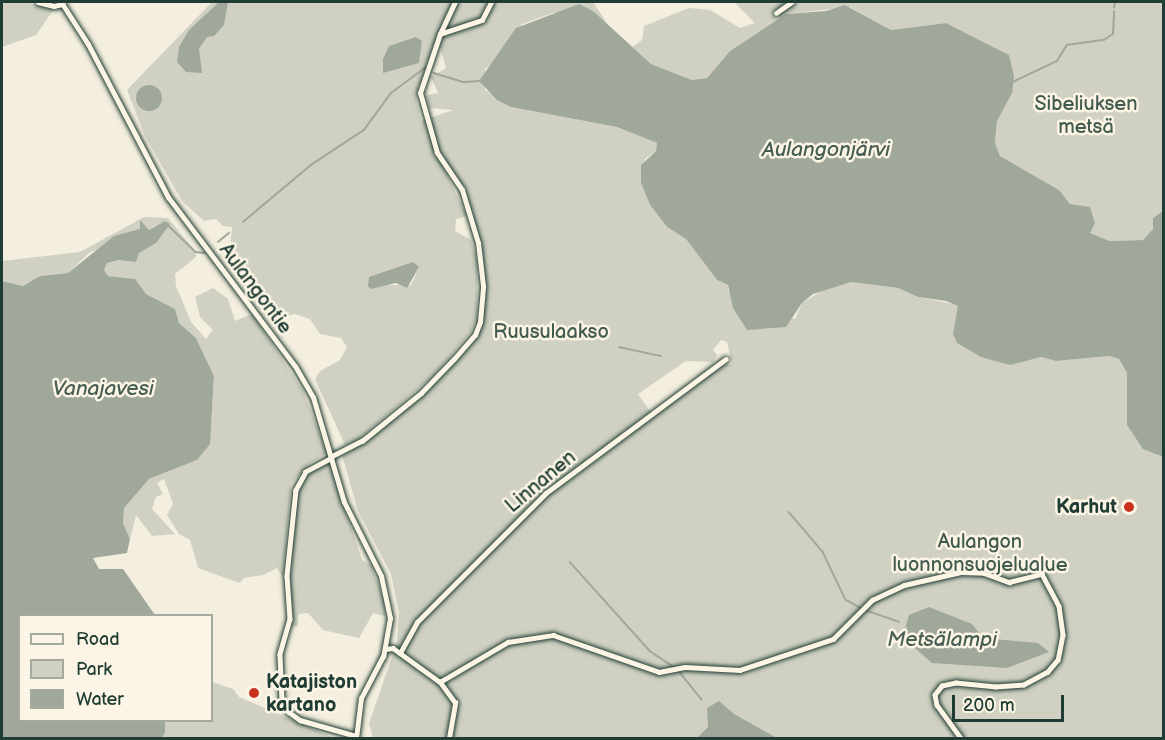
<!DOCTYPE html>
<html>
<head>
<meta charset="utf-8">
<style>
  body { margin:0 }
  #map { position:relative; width:1165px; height:740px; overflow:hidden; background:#f3eede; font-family:"Balsamiq Sans",sans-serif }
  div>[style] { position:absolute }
  .green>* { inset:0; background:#d0d1c2 }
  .water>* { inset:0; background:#a0a89b }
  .round { border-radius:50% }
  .stream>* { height:1.5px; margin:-0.75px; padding:0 0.75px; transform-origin:0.75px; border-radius:0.75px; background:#a0a89b }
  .roads { filter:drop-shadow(0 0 2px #1f3d34) drop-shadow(0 0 2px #1f3d34) }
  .minor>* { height:4.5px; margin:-2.25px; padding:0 2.25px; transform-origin:2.25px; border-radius:2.25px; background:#fcf5e5 }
  .tertiary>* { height:5px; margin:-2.5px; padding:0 2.5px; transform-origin:2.5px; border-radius:2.5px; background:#fcf5e5 }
  .dots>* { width:16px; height:16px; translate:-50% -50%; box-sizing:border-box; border:3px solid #fcf5e5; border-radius:50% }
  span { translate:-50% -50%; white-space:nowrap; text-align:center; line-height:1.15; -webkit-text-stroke:5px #fcf5e5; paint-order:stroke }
  .park-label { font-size:20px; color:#425b50 }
  .street-label { font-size:20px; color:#1f3d34 }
  .poi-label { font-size:20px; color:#1f3d34; font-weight:700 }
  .right { translate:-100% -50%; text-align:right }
  .left { translate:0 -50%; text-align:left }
  .water-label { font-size:21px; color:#465d53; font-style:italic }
  .frame { position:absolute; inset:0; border:3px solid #1f3d34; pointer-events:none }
  .legend { position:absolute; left:18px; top:614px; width:195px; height:108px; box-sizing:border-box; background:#fcf5e5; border:2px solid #a4ab9e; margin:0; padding:8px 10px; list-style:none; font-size:18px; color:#1f3d34 }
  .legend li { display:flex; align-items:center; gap:12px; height:30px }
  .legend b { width:30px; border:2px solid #a4ab9e }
  .scale { position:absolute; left:952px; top:695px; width:112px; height:27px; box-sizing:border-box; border:3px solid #1f3d34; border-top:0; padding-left:8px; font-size:18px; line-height:21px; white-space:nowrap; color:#1f3d34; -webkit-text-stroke:4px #fcf5e5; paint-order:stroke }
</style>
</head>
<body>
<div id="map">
  <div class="green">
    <i style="clip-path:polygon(2px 2px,26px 2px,54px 9px,36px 35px,2px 47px)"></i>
    <i style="clip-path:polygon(evenodd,212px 2px,452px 2px,419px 85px,416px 99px,421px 121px,453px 110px,429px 108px,427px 95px,438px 93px,431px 77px,446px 68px,438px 39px,456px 2px,593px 2px,610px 28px,593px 11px,553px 13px,522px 24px,498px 59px,485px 69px,485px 90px,511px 107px,617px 127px,657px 143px,656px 151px,645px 159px,641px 183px,650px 205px,667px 227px,686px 239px,717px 280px,728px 285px,729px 293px,795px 319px,802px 303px,826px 288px,851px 282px,898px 288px,918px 297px,958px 305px,959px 318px,1010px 364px,1041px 357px,1056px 361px,1109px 356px,1119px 359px,1127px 373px,1127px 425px,1157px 455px,1163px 457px,1163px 738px,373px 738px,369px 723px,397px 643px,399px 613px,391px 574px,358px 511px,342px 455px,364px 441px,455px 361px,481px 322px,485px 286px,480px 243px,465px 187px,453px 174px,447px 175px,467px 216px,456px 219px,455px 231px,471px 240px,477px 261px,477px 318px,471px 331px,434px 375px,356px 441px,345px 445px,315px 379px,320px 371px,340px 360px,347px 347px,341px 338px,320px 334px,310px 319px,295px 314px,276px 319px,267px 310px,229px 261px,232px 227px,223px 226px,216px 219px,204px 221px,182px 201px,145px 136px,127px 90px,212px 2px,413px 262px,419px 267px,411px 285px,381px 285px,380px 276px,413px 262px,212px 2px,721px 340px,727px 342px,732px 364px,725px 365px,726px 359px,651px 413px,638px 394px,686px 361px,713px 362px,717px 355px,713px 350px,721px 340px)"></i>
    <i style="clip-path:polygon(734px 2px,1163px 2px,1163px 211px,1153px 218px,1153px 229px,1143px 240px,1110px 241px,1090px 233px,1090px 208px,1070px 204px,1059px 190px,1000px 156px,995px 143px,997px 121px,1009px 55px,946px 23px,891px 30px,850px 7px,786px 14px,730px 51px,707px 78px,692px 80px,651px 64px,632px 47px,642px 40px,644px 26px,689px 8px,710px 10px,740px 28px,755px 23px)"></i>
    <i style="clip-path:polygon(144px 217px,168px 218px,196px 252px,196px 257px,175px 274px,176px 286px,191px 322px,206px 339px,213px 330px,200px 317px,195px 297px,213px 288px,228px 299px,235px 321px,252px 314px,303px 391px,327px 453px,310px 463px,291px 484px,283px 577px,277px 568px,263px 575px,244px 578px,240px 583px,198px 568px,190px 540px,179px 534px,167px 515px,173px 504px,164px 479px,157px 483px,163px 494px,156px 497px,152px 509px,175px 534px,152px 536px,136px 515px,130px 539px,123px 523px,123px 508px,149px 479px,197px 460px,211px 426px,214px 376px,196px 338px,179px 323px,174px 309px,146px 294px,134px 279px,108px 276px,104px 270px,106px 263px,118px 260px,136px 262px,138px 253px,156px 243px,156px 225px,149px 230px,140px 225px,140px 230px,89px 253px,68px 273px,40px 276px,23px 286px,2px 281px,2px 261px,80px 252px)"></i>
    <i style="clip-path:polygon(329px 462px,362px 560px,371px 565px,384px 601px,385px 616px,373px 613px,359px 638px,323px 630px,308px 613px,298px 614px,298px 626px,292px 627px,290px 574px,297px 492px,306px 474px)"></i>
    <i style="clip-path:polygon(212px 682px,233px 689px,239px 697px,334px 738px,162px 738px,165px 721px,212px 720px)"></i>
  </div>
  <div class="water">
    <i style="clip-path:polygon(219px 2px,228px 2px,224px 25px,214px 36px,207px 37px,199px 49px,202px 73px,186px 72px,177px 62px,179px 47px,189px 30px)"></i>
    <i style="clip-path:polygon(579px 4px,593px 11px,651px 64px,692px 80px,707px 78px,730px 51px,786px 14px,826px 11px,845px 5px,891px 30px,946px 23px,1009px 55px,1014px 76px,1012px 93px,997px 121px,995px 143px,1000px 156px,1059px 190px,1070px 204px,1090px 207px,1095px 223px,1090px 233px,1110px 241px,1143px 240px,1153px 229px,1153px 218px,1163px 211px,1163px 457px,1143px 449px,1127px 425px,1127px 373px,1119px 359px,1109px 356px,1056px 361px,1041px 357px,1010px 365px,981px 357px,957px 343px,953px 334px,958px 306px,946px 301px,918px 297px,898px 288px,851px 282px,813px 294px,802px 303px,786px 327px,747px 330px,733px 308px,728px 285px,717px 280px,686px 239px,667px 227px,650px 205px,641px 183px,641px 165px,656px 151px,657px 143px,617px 127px,511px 107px,497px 100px,479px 81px,516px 28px)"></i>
    <i style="clip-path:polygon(416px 37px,422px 41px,419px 63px,383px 73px,383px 59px,389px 46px)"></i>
    <i class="round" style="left:136px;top:85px;width:26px;height:26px"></i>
    <i style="clip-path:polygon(140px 220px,149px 230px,165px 221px,170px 224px,156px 243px,139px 253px,136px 262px,118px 260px,107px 263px,104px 270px,108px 276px,135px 279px,146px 294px,175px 309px,179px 323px,196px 338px,214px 376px,210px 444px,197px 460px,149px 479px,124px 508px,123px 523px,130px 539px,127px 553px,93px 558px,99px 569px,123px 569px,155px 615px,20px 616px,20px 720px,165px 721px,165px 732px,162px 738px,2px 738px,2px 281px,23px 286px,40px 276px,68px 273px,114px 236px,140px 229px)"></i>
    <i style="clip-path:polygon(413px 262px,419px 267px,407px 288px,396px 283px,371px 289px,368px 286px,369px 277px)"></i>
    <i style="clip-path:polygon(929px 607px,972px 624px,983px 638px,1038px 643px,1049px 652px,1007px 668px,932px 663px,908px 642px,904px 632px,909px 615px)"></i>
    <i style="clip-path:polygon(719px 701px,734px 714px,777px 738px,697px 738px,708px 727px,707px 708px)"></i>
  </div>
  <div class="stream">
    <i style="left:1114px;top:8px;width:6px;rotate:-81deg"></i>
    <i style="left:434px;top:73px;width:31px;rotate:17deg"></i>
    <i style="left:464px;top:82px;width:15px;rotate:-4deg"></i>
    <i style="left:1013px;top:82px;width:49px;rotate:-25.5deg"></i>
    <i style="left:1057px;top:61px;width:19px;rotate:-58deg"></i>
    <i style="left:1067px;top:45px;width:37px;rotate:-8deg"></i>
    <i style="left:1104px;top:40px;width:11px;rotate:-34deg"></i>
    <i style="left:1113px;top:34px;width:22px;rotate:-87deg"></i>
    <i style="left:243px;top:222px;width:89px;rotate:-40deg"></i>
    <i style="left:311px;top:165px;width:64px;rotate:-33.4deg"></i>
    <i style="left:364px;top:130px;width:46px;rotate:-53.9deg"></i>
    <i style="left:391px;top:93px;width:42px;rotate:-36.3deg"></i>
    <i style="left:169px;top:226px;width:37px;rotate:44deg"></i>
    <i style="left:196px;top:252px;width:8px;rotate:7deg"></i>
    <i style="left:218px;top:242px;width:14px;rotate:-39deg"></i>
    <i style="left:619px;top:347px;width:43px;rotate:12.1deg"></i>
    <i style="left:789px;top:512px;width:52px;rotate:49.6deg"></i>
    <i style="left:823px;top:552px;width:53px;rotate:64.4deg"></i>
    <i style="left:846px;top:600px;width:17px;rotate:28deg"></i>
    <i style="left:570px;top:562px;width:120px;rotate:48deg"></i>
    <i style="left:650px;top:651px;width:29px;rotate:34deg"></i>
    <i style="left:865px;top:610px;width:36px;rotate:19deg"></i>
    <i style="left:678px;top:670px;width:38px;rotate:51deg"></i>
  </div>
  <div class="roads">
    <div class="minor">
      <i style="left:38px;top:2px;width:16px;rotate:14deg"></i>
      <i style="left:54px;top:6px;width:9px;rotate:-13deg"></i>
      <i style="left:776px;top:13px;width:19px;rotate:-35deg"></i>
      <i style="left:440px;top:34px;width:35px;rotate:-65deg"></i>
      <i style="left:332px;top:456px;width:34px;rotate:-27deg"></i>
      <i style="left:362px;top:441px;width:76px;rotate:-39.1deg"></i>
      <i style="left:421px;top:393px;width:47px;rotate:-45.9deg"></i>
      <i style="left:454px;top:359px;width:32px;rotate:-49deg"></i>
      <i style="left:475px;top:335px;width:14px;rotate:-69deg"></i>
      <i style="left:480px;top:322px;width:36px;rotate:-85deg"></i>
      <i style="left:483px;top:286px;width:43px;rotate:-96.6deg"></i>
      <i style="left:478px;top:243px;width:55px;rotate:-106.8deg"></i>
      <i style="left:462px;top:190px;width:45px;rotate:-124deg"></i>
      <i style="left:437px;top:153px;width:62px;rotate:-105.8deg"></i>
      <i style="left:420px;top:93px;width:62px;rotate:-71.3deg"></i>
      <i style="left:440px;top:34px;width:44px;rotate:-18.4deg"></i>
      <i style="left:482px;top:20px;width:20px;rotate:-63deg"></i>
      <i style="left:332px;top:458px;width:30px;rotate:152deg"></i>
      <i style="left:306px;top:472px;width:21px;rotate:119deg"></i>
      <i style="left:296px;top:490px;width:86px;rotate:96deg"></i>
      <i style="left:287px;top:576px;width:43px;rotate:86deg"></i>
      <i style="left:290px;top:619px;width:37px;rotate:106deg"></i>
      <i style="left:280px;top:655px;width:46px;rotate:87.5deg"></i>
      <i style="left:282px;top:701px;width:13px;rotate:58deg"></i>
      <i style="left:289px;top:712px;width:14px;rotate:36deg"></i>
      <i style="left:300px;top:720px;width:58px;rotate:15.9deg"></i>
      <i style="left:385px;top:649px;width:8px;rotate:-7deg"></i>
      <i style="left:393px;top:648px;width:58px;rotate:35.9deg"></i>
      <i style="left:400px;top:653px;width:35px;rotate:-61deg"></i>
      <i style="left:417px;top:622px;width:182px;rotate:-45deg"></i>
      <i style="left:546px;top:493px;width:224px;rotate:-36.7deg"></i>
      <i style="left:449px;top:738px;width:36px;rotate:-80deg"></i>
      <i style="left:455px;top:703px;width:26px;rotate:-126deg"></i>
      <i style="left:440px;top:682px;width:79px;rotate:-30.5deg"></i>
      <i style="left:508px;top:642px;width:46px;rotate:-8.8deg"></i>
      <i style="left:553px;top:635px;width:112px;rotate:19.2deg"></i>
      <i style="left:659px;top:672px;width:26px;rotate:-11deg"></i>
      <i style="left:685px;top:667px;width:55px;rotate:3.1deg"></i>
      <i style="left:740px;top:670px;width:98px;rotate:-18.4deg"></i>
      <i style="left:833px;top:639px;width:55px;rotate:-45deg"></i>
      <i style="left:872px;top:600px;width:35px;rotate:-25deg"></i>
      <i style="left:904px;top:585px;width:58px;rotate:-12.8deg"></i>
      <i style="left:961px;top:572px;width:23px;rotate:2deg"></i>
      <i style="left:984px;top:573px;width:27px;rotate:20deg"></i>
      <i style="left:1009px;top:582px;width:34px;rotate:-14deg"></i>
      <i style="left:1042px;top:574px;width:36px;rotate:62deg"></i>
      <i style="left:1059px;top:606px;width:29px;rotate:82deg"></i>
      <i style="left:1063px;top:635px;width:25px;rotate:101deg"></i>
      <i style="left:1058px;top:660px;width:16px;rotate:130deg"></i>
      <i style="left:1048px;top:672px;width:27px;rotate:152deg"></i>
      <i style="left:1024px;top:685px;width:28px;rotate:176deg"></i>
      <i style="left:996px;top:687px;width:40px;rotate:-174.3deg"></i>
      <i style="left:956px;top:683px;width:14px;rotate:168deg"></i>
      <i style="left:942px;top:686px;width:11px;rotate:128deg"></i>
      <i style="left:935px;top:695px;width:10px;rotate:79deg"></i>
      <i style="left:937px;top:705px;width:41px;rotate:54deg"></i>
    </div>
    <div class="tertiary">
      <i style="left:61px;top:2px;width:50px;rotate:57.3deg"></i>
      <i style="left:88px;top:44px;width:173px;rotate:62.4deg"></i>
      <i style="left:168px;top:197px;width:211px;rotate:53.1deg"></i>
      <i style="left:295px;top:366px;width:36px;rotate:60deg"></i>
      <i style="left:313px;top:397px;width:109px;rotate:73.6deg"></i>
      <i style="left:344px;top:502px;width:83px;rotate:63.4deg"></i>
      <i style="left:381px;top:576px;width:43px;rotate:77.9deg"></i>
      <i style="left:390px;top:618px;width:39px;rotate:100deg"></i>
      <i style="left:383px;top:656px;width:47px;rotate:117.6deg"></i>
      <i style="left:361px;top:698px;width:40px;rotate:97.1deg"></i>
    </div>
  </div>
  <div class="dots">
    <i style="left:1129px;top:507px;background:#c8321e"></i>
    <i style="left:254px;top:693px;background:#c8321e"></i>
  </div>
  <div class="park-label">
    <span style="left:1086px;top:116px">Sibeliuksen<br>metsä</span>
    <span style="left:551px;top:332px">Ruusulaakso</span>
    <span style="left:980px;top:554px">Aulangon<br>luonnonsuojelualue</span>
  </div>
  <div class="street-label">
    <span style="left:255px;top:289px;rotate:53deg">Aulangontie</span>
    <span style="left:541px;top:482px;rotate:-40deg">Linnanen</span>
  </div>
  <div class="poi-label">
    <span class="right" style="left:1117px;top:507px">Karhut</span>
    <span class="left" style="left:266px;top:694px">Katajiston<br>kartano</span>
  </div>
  <div class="water-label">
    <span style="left:826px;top:150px">Aulangonjärvi</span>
    <span style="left:103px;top:389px">Vanajavesi</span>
    <span style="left:942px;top:640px">Metsälampi</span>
  </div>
  <div class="frame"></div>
  <ul class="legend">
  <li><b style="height:8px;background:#fcf5e5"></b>Road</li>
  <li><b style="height:16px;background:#d0d1c2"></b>Park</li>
  <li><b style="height:16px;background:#a0a89b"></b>Water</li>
  </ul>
  <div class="scale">200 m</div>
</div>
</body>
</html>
